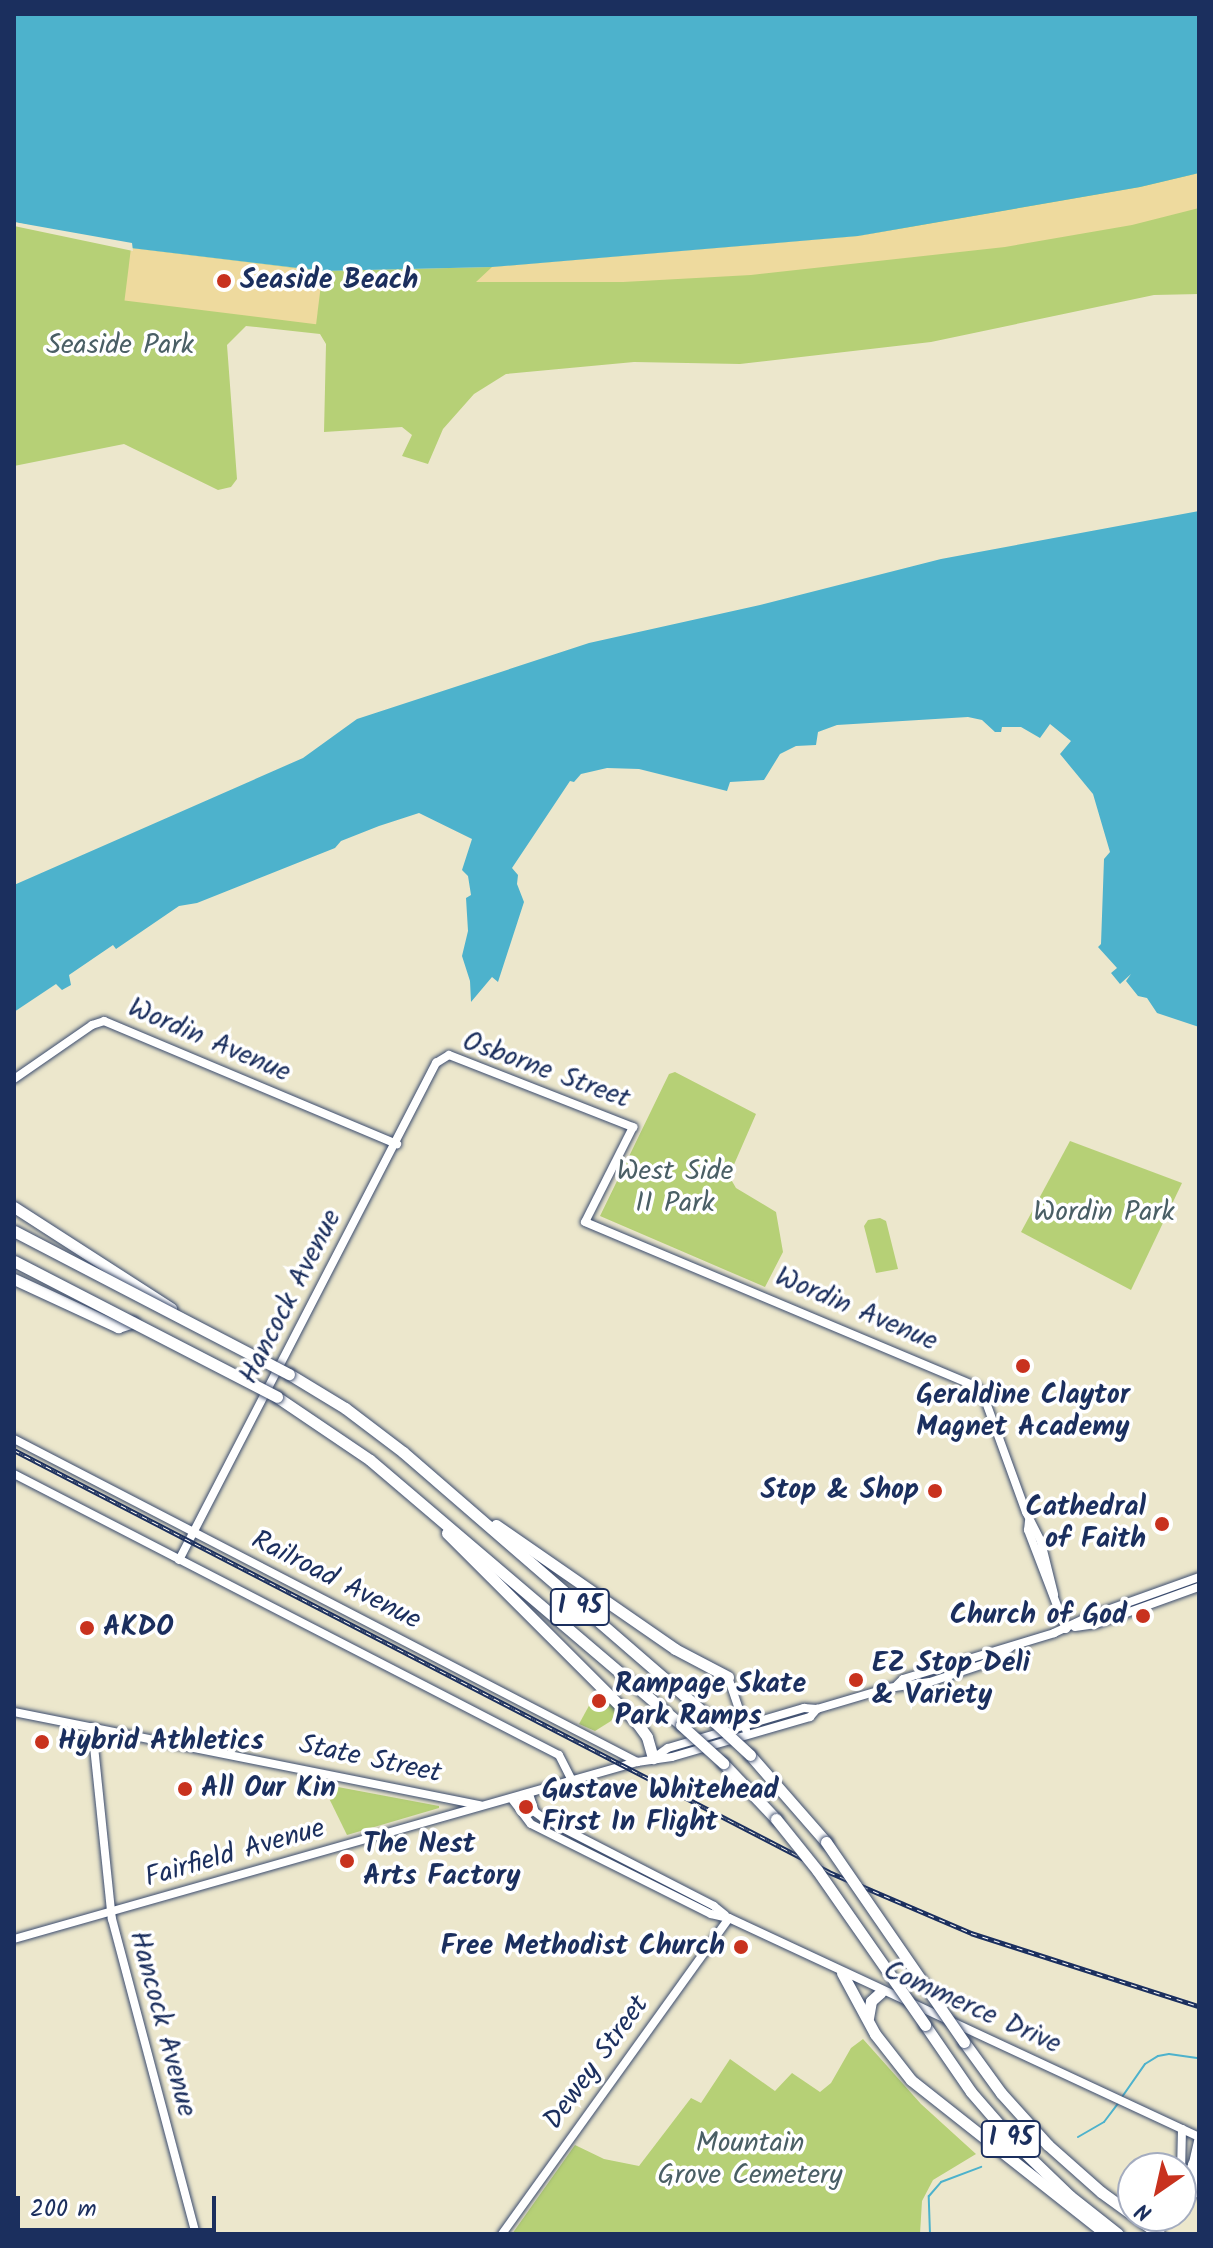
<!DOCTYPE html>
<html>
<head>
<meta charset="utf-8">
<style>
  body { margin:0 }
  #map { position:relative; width:1213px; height:2248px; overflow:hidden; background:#ece7cc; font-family:Kalam,sans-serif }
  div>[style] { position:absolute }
  .green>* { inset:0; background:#b6d076 }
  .sand>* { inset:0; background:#eeda9e; transform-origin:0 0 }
  .water>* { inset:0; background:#4db2cc }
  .pier>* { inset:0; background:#ece7cc }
  .stream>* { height:2px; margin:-1px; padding:0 1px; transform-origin:1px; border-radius:1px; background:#4db2cc }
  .roads { filter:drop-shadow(0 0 2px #3a4b6e) drop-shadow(0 0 2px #3a4b6e) }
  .secondary>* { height:8px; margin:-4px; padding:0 4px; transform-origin:4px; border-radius:4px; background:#fff }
  .highway>* { height:11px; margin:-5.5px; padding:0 5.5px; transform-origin:5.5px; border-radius:5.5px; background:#fff }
  .rail>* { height:5px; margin-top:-2.5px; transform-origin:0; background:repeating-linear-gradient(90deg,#fff 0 6px,#1b2f5e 0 12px); box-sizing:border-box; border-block:2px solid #1b2f5e }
  .bridges { filter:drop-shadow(0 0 2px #3a4b6e) drop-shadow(0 0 2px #3a4b6e) }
  .highway-bridge>* { height:11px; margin:-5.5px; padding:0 5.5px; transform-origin:5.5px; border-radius:5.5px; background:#fff }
  .dots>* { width:22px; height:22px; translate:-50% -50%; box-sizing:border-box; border:4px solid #fff; border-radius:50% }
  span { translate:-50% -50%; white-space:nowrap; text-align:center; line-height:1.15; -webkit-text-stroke:7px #fff; paint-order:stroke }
  .shield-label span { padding:2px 6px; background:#fff; border:2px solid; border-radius:6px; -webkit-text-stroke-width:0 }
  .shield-label { font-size:26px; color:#1b2f5e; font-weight:700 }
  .poi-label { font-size:28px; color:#1b2f5e; font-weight:700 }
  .left { translate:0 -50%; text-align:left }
  .right { translate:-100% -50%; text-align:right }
  .park-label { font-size:28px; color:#4a5f65 }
  .street-label { font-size:28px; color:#1b2f5e }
  .frame { position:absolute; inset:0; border:16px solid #1b2f5e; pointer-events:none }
  .north { position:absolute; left:1117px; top:2152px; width:80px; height:80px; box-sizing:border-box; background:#fff; border:2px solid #a4acbf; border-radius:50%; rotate:214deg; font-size:22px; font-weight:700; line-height:32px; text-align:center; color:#1b2f5e }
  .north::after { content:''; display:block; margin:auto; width:28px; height:36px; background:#c8321e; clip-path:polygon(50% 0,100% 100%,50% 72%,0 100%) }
  .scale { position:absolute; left:16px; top:2196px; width:200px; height:36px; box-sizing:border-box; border:4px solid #1b2f5e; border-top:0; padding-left:10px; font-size:24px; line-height:28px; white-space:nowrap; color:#1b2f5e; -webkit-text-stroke:6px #fff; paint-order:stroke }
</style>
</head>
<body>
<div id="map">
  <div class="green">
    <i style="clip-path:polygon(1199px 173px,1199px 294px,1154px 295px,931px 342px,740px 364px,634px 362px,506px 374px,474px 394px,443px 429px,428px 464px,402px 456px,412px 435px,402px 427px,324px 432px,326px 344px,320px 334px,246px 326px,227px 345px,237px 479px,231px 487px,218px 490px,124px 444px,14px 466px,14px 222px,131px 248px,323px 271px,492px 267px,858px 236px)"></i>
    <i style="clip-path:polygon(675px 1072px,756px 1114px,729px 1176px,736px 1188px,776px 1212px,783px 1252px,765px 1287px,600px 1216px,669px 1074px)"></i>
    <i style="clip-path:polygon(1070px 1141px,1182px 1183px,1131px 1290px,1021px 1232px)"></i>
    <i style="clip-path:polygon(880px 1218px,886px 1221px,898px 1269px,876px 1273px,864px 1226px,868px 1220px)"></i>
    <i style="clip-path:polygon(597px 1691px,618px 1711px,611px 1721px,595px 1731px,579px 1724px)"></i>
    <i style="clip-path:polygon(322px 1784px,439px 1806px,439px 1808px,347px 1835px)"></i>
    <i style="clip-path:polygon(863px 2039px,921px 2104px,976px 2154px,933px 2180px,922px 2201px,920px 2234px,512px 2234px,575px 2145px,604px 2159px,639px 2166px,691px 2098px,701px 2103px,730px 2059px,775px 2091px,792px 2073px,820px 2092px,831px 2083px,851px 2048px)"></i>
  </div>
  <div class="sand">
    <i style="clip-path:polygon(1199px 173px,1199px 208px,1132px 225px,1005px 247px,751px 275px,623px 282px,476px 282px,492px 267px,858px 236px,1140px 187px)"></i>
    <i style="left:131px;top:248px;width:193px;height:53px;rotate:7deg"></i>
  </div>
  <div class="water">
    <i style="clip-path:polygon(14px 14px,1199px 14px,1199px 173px,1140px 187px,858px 236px,492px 267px,323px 271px,131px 248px,14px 222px)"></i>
    <i style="clip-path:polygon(1199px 511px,1199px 1027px,1157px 1013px,1147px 998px,1138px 996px,1126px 981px,1131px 974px,1120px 984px,1111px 973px,1117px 968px,1098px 947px,1101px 944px,1104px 859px,1110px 852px,1093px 794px,1060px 754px,1071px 741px,1050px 724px,1040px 738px,1021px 727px,1002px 727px,1001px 732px,995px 732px,982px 720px,968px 717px,837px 725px,818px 732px,816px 745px,796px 746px,780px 754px,764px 780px,730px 782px,727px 791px,639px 769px,607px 768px,581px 774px,574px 782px,570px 781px,512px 868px,518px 875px,517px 884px,524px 902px,498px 982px,492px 977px,471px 1002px,470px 981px,462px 956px,468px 931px,466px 898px,471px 895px,468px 876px,462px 870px,472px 839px,419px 813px,379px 826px,341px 841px,335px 848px,197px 903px,179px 906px,116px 949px,113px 945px,69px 975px,71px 985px,62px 990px,56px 984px,14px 1012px,14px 885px,303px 758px,357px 719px,589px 643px,760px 605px,941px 559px)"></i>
  </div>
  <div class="pier">
    <i style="clip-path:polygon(14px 222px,132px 243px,133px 251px,14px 226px)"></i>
  </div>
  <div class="stream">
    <i style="left:1122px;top:2097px;width:40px;rotate:-55.1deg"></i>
    <i style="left:1145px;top:2064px;width:15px;rotate:-32deg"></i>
    <i style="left:1158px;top:2056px;width:11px;rotate:-10deg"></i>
    <i style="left:1169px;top:2054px;width:30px;rotate:8deg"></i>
    <i style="left:1078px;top:2137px;width:30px;rotate:-30deg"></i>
    <i style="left:1104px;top:2122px;width:25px;rotate:-53deg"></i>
    <i style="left:930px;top:2234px;width:38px;rotate:-92deg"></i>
    <i style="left:929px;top:2196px;width:18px;rotate:-49deg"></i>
    <i style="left:941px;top:2182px;width:43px;rotate:-20.6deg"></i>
  </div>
  <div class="roads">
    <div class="secondary">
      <i style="left:14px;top:1079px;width:95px;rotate:-34.7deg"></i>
      <i style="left:92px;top:1025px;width:13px;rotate:-18deg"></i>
      <i style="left:104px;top:1021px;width:318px;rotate:22.8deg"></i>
      <i style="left:14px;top:1439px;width:702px;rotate:27.4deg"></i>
      <i style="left:14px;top:1474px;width:613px;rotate:27.28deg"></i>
      <i style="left:559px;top:1755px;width:29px;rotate:63deg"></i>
      <i style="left:1029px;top:1521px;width:9px;rotate:96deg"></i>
      <i style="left:1028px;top:1530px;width:106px;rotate:69deg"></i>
      <i style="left:179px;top:1560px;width:560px;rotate:-62.66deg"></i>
      <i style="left:436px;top:1063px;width:15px;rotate:-32deg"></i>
      <i style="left:449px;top:1055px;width:198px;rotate:21.4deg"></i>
      <i style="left:633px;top:1127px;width:106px;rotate:116.8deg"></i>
      <i style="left:585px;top:1222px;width:425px;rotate:22.8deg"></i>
      <i style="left:977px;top:1387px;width:9px;rotate:49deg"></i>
      <i style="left:983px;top:1394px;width:126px;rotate:70deg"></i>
      <i style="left:1026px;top:1512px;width:34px;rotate:63deg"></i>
      <i style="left:1041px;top:1542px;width:54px;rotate:76deg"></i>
      <i style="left:1075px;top:1627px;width:21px;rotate:-8deg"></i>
      <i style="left:1096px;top:1624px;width:109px;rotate:-19.8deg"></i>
      <i style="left:728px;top:1677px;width:56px;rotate:71.2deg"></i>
      <i style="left:895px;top:1687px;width:11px;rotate:-45deg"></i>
      <i style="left:903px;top:1679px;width:158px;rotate:-16.9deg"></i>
      <i style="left:1054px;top:1633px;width:38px;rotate:-25deg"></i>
      <i style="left:1088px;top:1617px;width:118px;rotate:-19.8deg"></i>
      <i style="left:14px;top:1712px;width:475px;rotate:11.3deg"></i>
      <i style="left:92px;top:1727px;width:193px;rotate:84.1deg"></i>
      <i style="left:112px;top:1919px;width:326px;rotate:75.1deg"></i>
      <i style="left:654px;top:1758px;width:17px;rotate:-36deg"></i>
      <i style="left:668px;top:1748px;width:142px;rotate:-16.4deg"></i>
      <i style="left:804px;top:1708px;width:13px;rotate:4deg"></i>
      <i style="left:817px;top:1709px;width:74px;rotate:-16.5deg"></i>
      <i style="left:888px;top:1688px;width:42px;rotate:-8.1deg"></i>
      <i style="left:930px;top:1682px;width:57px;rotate:-18.4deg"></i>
      <i style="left:984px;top:1664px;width:31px;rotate:-32deg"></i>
      <i style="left:529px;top:1794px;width:19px;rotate:72deg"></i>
      <i style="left:535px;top:1812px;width:10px;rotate:37deg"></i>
      <i style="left:543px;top:1818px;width:192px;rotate:27.2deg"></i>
      <i style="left:714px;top:1906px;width:14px;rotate:39deg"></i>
      <i style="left:512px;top:1799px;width:31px;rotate:53deg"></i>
      <i style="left:531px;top:1824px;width:201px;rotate:26.6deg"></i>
      <i style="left:711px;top:1914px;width:18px;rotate:13deg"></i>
      <i style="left:729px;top:1918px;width:519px;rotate:24.98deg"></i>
      <i style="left:1199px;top:2137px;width:28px;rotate:103deg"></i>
      <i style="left:1193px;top:2164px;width:24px;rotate:120deg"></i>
      <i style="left:14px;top:1939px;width:648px;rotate:-15.86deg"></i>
      <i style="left:637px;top:1762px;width:35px;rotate:-8deg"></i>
      <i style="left:672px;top:1757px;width:144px;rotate:-16.2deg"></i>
      <i style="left:810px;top:1717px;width:11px;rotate:-49deg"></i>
      <i style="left:1181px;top:2173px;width:44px;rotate:-88.7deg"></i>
      <i style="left:502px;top:2234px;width:389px;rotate:-54.3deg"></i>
    </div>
    <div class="highway">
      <i style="left:14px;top:1207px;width:187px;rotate:32.8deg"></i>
      <i style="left:14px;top:1279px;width:115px;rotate:24.8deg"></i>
      <i style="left:118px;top:1327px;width:16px;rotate:-18deg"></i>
      <i style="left:289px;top:1374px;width:66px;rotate:31.3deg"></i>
      <i style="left:345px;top:1408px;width:73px;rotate:37.2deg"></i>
      <i style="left:403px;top:1452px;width:405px;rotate:40.9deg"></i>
      <i style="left:277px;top:1397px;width:112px;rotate:34.1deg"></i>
      <i style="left:370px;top:1460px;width:409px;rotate:40.4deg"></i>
      <i style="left:496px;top:1525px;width:218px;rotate:34.7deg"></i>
      <i style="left:675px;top:1649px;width:60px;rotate:27.8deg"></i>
      <i style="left:447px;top:1533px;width:269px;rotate:45deg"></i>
      <i style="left:637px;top:1723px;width:17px;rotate:54deg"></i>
      <i style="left:647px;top:1737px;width:22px;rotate:74deg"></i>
      <i style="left:750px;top:1755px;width:116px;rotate:48.9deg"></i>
      <i style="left:723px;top:1763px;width:77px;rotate:46.6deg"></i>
      <i style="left:842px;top:1973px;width:69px;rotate:61.6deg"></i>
      <i style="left:875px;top:2034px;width:58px;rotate:52deg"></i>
      <i style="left:911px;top:2080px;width:248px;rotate:38.3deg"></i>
      <i style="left:868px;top:2018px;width:17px;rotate:-80deg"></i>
      <i style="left:871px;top:2001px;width:13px;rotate:-42deg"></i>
      <i style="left:925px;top:2025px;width:81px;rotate:55.5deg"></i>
      <i style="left:971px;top:2092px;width:72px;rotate:49deg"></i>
      <i style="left:1018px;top:2146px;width:72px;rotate:43.9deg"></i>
      <i style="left:1070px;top:2196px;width:61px;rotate:38.4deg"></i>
      <i style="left:964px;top:2042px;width:63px;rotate:54deg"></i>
      <i style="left:1001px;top:2093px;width:70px;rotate:47.9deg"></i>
      <i style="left:1048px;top:2145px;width:71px;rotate:41.6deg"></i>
      <i style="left:1101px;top:2192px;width:72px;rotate:35.9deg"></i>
      <i style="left:1193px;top:2164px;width:27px;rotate:77deg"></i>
      <i style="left:1181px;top:2185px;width:19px;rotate:21deg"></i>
    </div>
  </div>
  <div class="rail">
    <i style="left:14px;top:1450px;width:918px;rotate:27.37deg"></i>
    <i style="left:829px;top:1872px;width:155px;rotate:23.2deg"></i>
    <i style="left:971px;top:1933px;width:239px;rotate:17.8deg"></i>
  </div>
  <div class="bridges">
    <div class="highway-bridge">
      <i style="left:14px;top:1231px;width:310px;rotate:27.5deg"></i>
      <i style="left:14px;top:1261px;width:296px;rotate:27.3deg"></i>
      <i style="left:709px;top:1717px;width:56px;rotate:42.8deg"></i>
      <i style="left:681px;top:1725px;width:57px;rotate:42.1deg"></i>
      <i style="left:776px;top:1819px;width:65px;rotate:51.2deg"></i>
      <i style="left:817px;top:1870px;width:189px;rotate:55.1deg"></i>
      <i style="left:826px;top:1842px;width:243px;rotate:55.4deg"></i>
    </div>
  </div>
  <div class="dots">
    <i style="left:224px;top:281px;background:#c8321e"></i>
    <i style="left:1023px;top:1366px;background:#c8321e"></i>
    <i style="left:935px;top:1491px;background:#c8321e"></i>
    <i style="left:1162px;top:1524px;background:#c8321e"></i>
    <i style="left:1143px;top:1616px;background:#c8321e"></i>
    <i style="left:87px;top:1628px;background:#c8321e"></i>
    <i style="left:856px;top:1680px;background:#c8321e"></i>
    <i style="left:599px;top:1701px;background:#c8321e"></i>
    <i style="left:42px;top:1742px;background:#c8321e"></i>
    <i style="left:185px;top:1789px;background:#c8321e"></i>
    <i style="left:526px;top:1807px;background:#c8321e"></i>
    <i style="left:347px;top:1861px;background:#c8321e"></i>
    <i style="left:741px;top:1947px;background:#c8321e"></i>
  </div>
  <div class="shield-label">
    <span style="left:580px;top:1607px">I 95</span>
    <span style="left:1011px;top:2139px">I 95</span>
  </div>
  <div class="poi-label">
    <span class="left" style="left:240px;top:281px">Seaside Beach</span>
    <span style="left:1023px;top:1412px">Geraldine Claytor<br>Magnet Academy</span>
    <span class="right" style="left:919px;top:1491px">Stop &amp; Shop</span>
    <span class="right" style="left:1146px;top:1524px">Cathedral<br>of Faith</span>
    <span class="right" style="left:1127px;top:1616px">Church of God</span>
    <span class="left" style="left:103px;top:1628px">AKDO</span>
    <span class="left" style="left:872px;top:1680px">EZ Stop Deli<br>&amp; Variety</span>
    <span class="left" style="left:615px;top:1701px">Rampage Skate<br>Park Ramps</span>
    <span class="left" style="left:58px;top:1742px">Hybrid Athletics</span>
    <span class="left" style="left:201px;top:1789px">All Our Kin</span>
    <span class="left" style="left:542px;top:1807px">Gustave Whitehead<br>First In Flight</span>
    <span class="left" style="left:363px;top:1861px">The Nest<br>Arts Factory</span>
    <span class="right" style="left:725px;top:1947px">Free Methodist Church</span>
  </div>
  <div class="park-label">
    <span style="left:120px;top:346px">Seaside Park</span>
    <span style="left:675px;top:1188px">West Side<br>II Park</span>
    <span style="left:1104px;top:1213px">Wordin Park</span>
    <span style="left:750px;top:2160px">Mountain<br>Grove Cemetery</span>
  </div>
  <div class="street-label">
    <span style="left:209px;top:1041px;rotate:23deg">Wordin Avenue</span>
    <span style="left:546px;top:1071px;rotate:20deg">Osborne Street</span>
    <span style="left:291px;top:1297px;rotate:-63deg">Hancock Avenue</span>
    <span style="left:856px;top:1310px;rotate:23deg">Wordin Avenue</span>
    <span style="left:336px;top:1581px;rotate:27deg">Railroad Avenue</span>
    <span style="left:370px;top:1760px;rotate:12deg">State Street</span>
    <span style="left:235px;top:1854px;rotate:-16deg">Fairfield Avenue</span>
    <span style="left:972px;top:2008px;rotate:24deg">Commerce Drive</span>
    <span style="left:162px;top:2024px;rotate:75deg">Hancock Avenue</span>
    <span style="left:597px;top:2063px;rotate:-54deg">Dewey Street</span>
  </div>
  <div class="frame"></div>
  <div class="north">N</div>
  <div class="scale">200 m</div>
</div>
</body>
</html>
